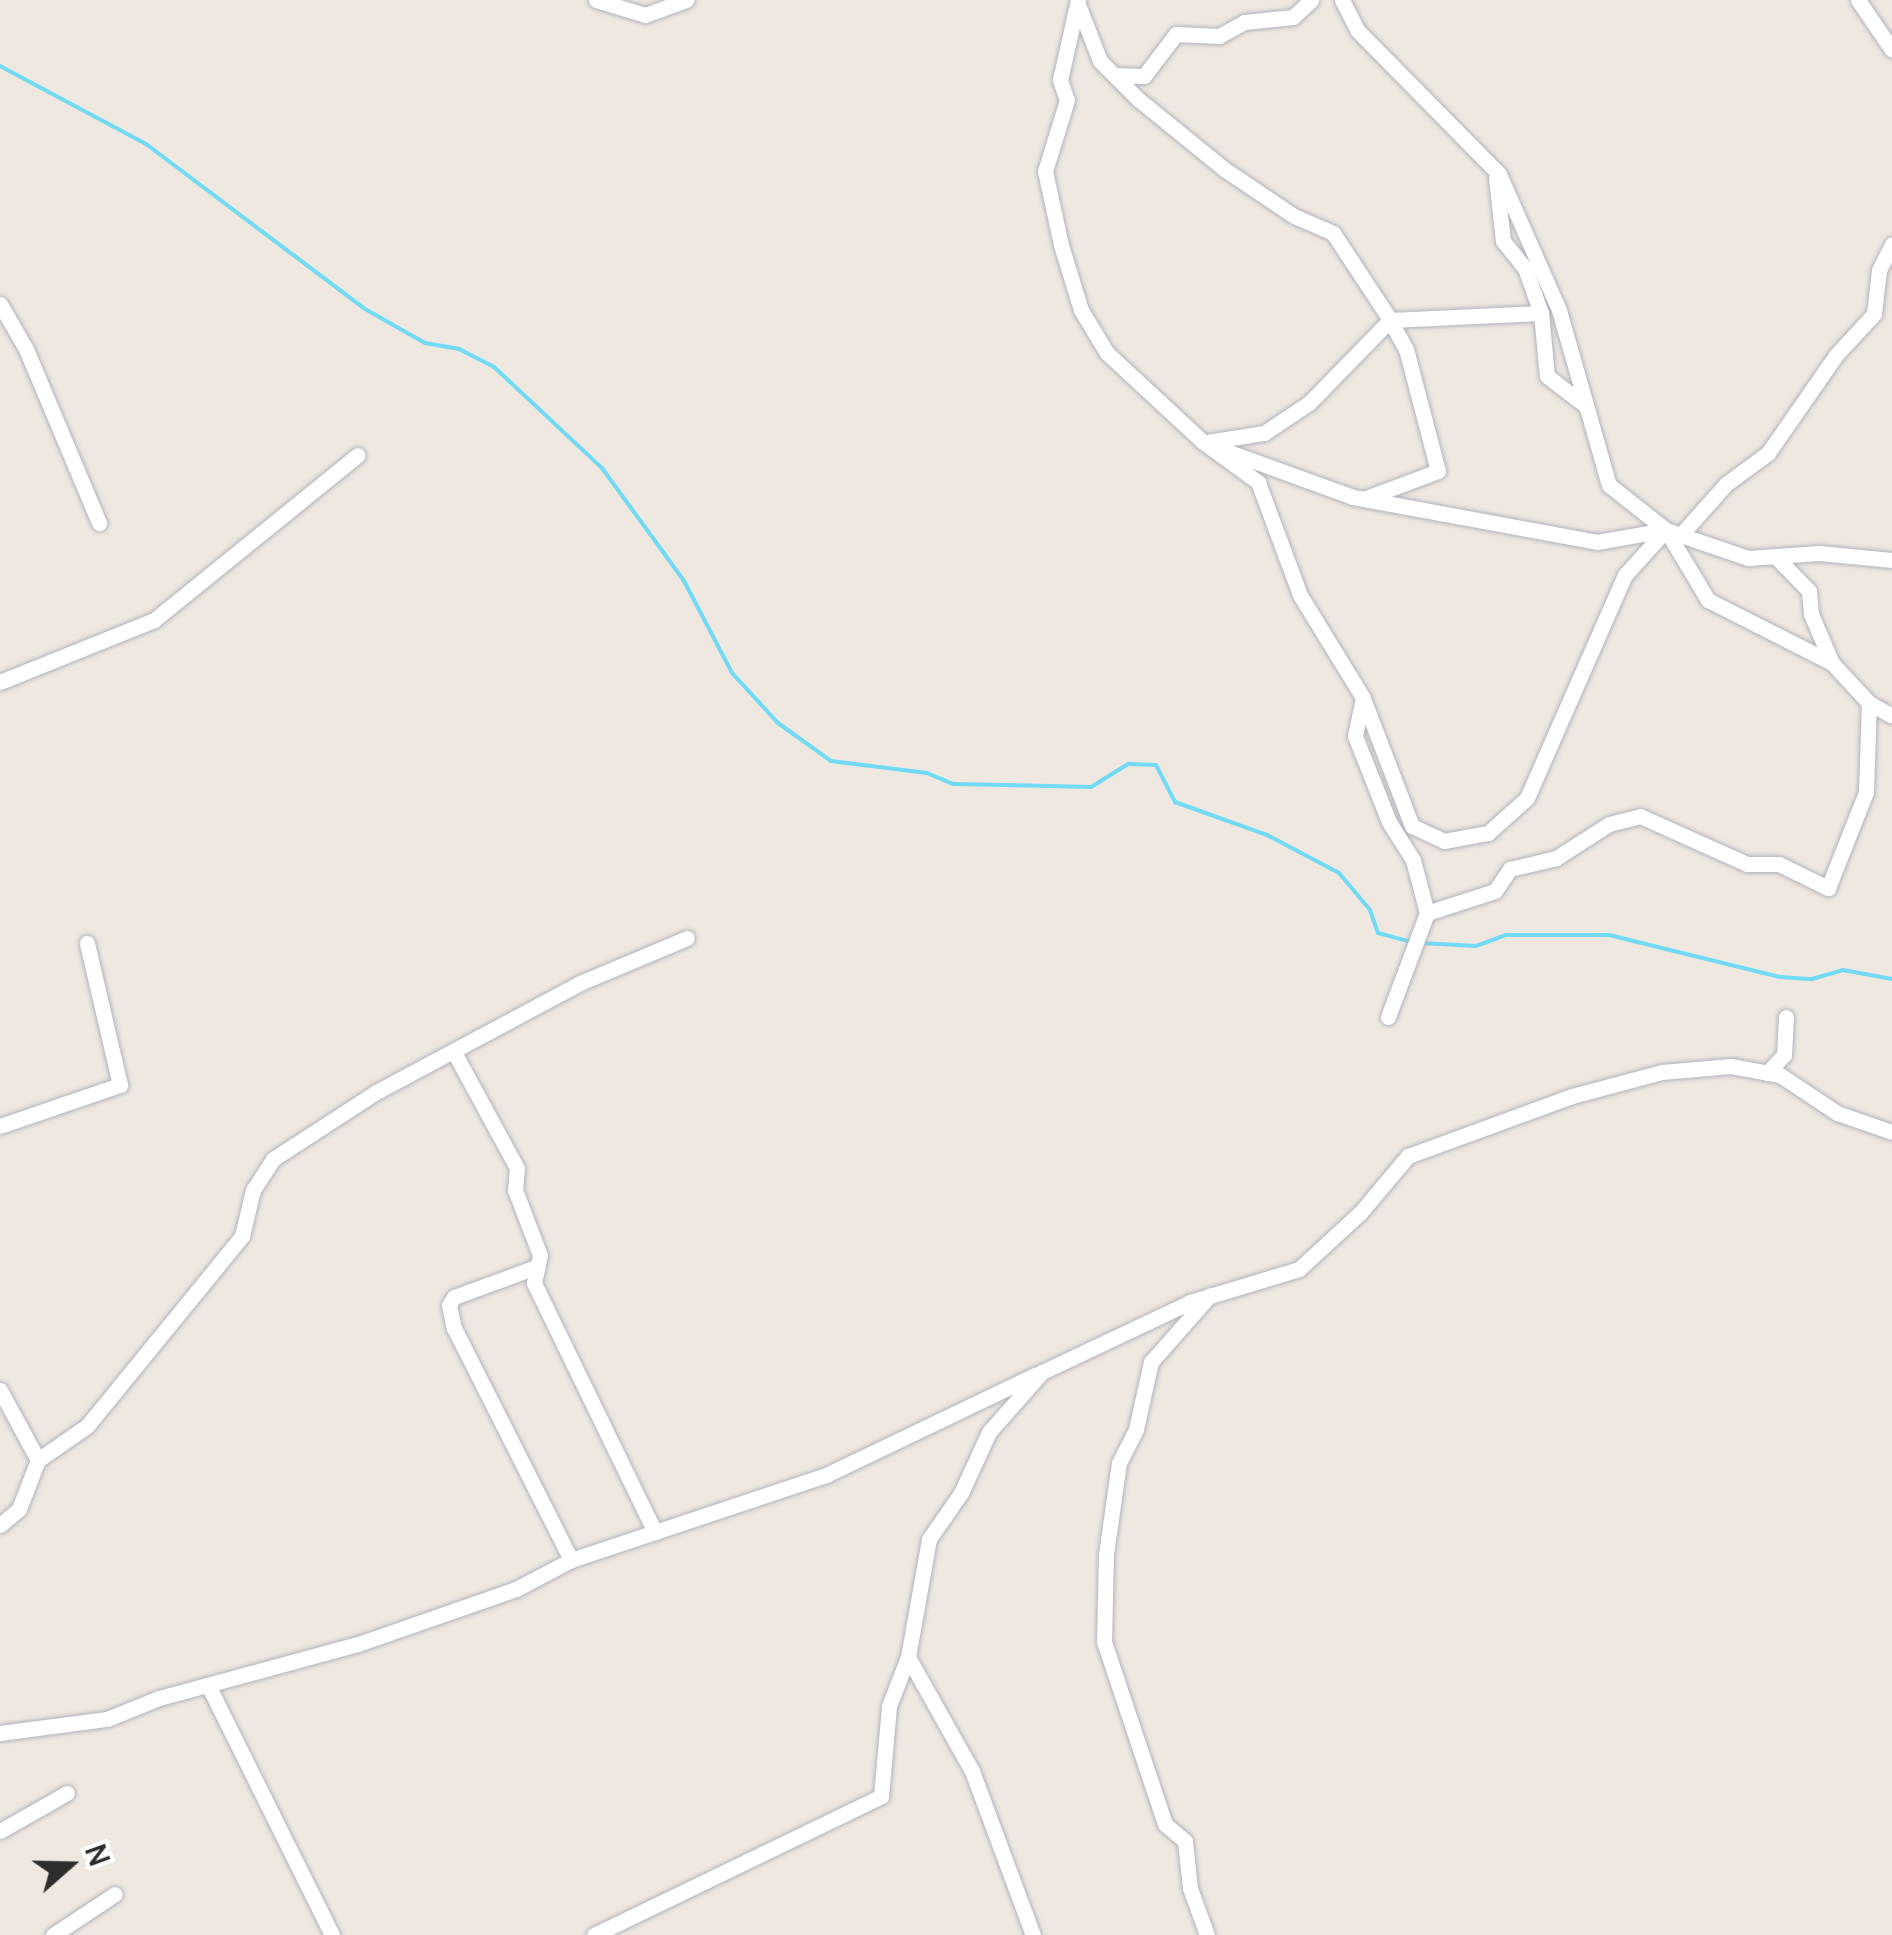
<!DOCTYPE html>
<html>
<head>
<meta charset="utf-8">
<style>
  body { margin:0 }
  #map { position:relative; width:1892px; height:1935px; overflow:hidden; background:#efe8e0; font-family:Manrope,sans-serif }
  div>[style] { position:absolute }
  .stream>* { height:4px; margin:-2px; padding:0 2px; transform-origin:2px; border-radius:2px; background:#71daf4 }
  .roads { filter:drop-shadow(0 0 2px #b0b4be) drop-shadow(0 0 2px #b0b4be) }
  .minor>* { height:15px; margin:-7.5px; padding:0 7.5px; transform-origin:7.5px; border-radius:7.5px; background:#fff }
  span { translate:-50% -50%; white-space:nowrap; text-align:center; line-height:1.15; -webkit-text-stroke:10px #fff; paint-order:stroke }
  .north { position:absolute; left:20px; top:1815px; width:100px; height:100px; -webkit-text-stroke:8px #fff; paint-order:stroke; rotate:70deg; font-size:28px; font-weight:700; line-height:40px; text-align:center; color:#2e2e2e }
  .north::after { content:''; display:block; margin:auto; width:35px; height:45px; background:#2e2e2e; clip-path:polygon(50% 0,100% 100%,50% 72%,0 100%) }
</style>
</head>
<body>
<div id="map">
  <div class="stream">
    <i style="left:0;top:66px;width:166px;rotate:28.1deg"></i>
    <i style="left:146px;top:144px;width:274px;rotate:37deg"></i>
    <i style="left:365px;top:309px;width:69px;rotate:29.5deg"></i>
    <i style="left:425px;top:343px;width:35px;rotate:10deg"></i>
    <i style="left:459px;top:349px;width:39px;rotate:27deg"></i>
    <i style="left:494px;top:367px;width:148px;rotate:43.1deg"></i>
    <i style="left:602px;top:468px;width:140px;rotate:54deg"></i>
    <i style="left:684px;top:581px;width:104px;rotate:62.4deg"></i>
    <i style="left:732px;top:673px;width:68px;rotate:47.4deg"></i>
    <i style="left:778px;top:723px;width:65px;rotate:35.6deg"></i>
    <i style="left:831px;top:761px;width:97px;rotate:7.1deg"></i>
    <i style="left:927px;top:773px;width:28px;rotate:23deg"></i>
    <i style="left:953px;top:784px;width:138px;rotate:1.2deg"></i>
    <i style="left:1091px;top:787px;width:44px;rotate:-31.9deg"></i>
    <i style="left:1128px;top:764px;width:28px;rotate:2deg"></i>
    <i style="left:1156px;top:765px;width:42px;rotate:62.8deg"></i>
    <i style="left:1175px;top:802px;width:98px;rotate:19.7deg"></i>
    <i style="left:1267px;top:835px;width:81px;rotate:27.8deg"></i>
    <i style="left:1339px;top:873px;width:48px;rotate:50deg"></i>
    <i style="left:1370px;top:910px;width:24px;rotate:71deg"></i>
    <i style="left:1378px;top:933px;width:35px;rotate:15deg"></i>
    <i style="left:1421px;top:943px;width:55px;rotate:3.1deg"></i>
    <i style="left:1476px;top:946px;width:33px;rotate:-20deg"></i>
    <i style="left:1507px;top:935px;width:102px"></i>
    <i style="left:1609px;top:935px;width:176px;rotate:13.8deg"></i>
    <i style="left:1780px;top:977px;width:32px;rotate:4deg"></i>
    <i style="left:1812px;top:979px;width:32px;rotate:-16deg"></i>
    <i style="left:1843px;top:970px;width:50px;rotate:10.4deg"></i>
  </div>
  <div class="roads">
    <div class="minor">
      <i style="left:596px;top:0;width:51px;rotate:17deg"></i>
      <i style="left:645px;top:15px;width:44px;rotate:-20.1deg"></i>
      <i style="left:1078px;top:0;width:82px;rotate:102.7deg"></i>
      <i style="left:1060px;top:80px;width:21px;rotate:71deg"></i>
      <i style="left:1067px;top:100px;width:74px;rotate:107.2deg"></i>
      <i style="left:1045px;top:171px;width:76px;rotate:77.8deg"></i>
      <i style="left:1061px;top:245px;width:68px;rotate:72.9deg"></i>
      <i style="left:1081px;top:310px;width:50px;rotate:58.8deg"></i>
      <i style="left:1107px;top:353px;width:131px;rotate:42.8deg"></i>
      <i style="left:1203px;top:442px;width:68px;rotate:36deg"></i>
      <i style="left:1258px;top:482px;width:121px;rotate:69.6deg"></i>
      <i style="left:1300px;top:595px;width:121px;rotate:58.5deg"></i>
      <i style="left:1363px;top:698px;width:39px;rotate:102deg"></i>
      <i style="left:1355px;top:736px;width:92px;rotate:68.4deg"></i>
      <i style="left:1389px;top:822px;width:45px;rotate:57.7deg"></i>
      <i style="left:1413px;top:860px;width:55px;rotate:75.2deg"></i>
      <i style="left:1427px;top:913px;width:111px;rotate:110.6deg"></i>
      <i style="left:1342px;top:0;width:35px;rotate:63deg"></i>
      <i style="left:1358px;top:31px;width:201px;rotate:45.4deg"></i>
      <i style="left:1499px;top:174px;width:149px;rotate:66.2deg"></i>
      <i style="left:1559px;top:310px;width:182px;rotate:74.1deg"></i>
      <i style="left:1609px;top:485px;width:73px;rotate:38.3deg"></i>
      <i style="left:1666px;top:530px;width:82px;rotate:59deg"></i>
      <i style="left:1708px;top:600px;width:139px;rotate:26.9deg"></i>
      <i style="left:1858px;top:0;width:60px;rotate:55.8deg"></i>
      <i style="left:1079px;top:7px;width:58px;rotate:68.7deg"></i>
      <i style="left:1100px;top:61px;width:54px;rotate:45deg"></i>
      <i style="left:1138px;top:99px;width:111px;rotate:39.1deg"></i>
      <i style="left:1224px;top:169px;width:84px;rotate:33.9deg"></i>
      <i style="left:1294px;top:216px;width:43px;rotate:23.6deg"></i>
      <i style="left:1333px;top:233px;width:98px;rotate:56.6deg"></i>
      <i style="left:1387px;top:315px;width:39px;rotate:61deg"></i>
      <i style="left:1406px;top:349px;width:126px;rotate:75.3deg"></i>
      <i style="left:1438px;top:471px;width:77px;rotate:159.4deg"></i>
      <i style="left:1114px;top:75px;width:30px;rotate:2deg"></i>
      <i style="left:1144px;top:76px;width:53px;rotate:-52.7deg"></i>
      <i style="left:1176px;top:34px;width:43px;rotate:2.7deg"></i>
      <i style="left:1219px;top:36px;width:29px;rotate:-29deg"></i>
      <i style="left:1244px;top:22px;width:49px;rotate:-5.8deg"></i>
      <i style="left:1293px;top:17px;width:25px;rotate:-43deg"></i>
      <i style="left:1496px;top:178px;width:63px;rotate:83.7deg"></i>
      <i style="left:1503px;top:241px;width:35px;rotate:51deg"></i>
      <i style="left:1525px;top:268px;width:48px;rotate:70.4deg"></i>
      <i style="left:0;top:304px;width:52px;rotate:60deg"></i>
      <i style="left:26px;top:349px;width:189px;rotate:67.2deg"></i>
      <i style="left:1207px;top:442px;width:58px;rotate:-9deg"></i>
      <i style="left:1264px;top:433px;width:54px;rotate:-33.7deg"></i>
      <i style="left:1309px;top:403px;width:116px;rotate:-45.7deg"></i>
      <i style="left:1390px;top:320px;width:151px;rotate:-2.7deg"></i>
      <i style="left:1541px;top:313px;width:63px;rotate:84.6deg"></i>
      <i style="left:1547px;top:376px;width:49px;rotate:37.6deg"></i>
      <i style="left:1221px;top:449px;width:140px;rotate:20deg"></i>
      <i style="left:1353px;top:497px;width:248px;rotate:10.4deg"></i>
      <i style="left:1597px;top:542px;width:70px;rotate:-9.9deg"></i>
      <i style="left:1666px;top:530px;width:87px;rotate:18.9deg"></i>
      <i style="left:1748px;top:558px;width:71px;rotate:-4deg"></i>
      <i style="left:1819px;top:553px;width:73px;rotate:5.5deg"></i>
      <i style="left:1677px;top:539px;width:74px;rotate:-48.3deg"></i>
      <i style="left:1726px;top:484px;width:52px;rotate:-36.4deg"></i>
      <i style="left:1768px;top:453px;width:119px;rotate:-55.2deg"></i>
      <i style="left:1836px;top:355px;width:56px;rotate:-47.2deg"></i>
      <i style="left:1874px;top:314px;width:44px;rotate:-83.5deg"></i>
      <i style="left:1879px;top:270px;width:29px;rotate:-63deg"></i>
      <i style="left:1775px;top:556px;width:49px;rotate:45.8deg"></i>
      <i style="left:1809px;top:591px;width:23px;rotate:85deg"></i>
      <i style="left:1811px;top:614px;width:53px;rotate:66.8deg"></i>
      <i style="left:1832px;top:663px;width:54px;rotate:47.2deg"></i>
      <i style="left:1869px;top:703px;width:26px;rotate:29deg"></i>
      <i style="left:0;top:682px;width:166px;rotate:-21.9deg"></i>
      <i style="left:154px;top:620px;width:262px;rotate:-39deg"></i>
      <i style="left:1364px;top:701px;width:134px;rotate:69deg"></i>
      <i style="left:1412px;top:826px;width:35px;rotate:25deg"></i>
      <i style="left:1444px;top:841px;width:45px;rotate:-10.3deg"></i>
      <i style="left:1488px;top:833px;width:52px;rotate:-41.9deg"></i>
      <i style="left:1527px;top:798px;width:244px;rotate:-66.3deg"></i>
      <i style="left:1625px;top:575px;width:57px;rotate:-47.9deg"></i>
      <i style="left:1427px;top:913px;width:71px;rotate:-17.9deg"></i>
      <i style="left:1495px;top:891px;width:27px;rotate:-56deg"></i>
      <i style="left:1510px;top:869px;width:47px;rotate:-13.4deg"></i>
      <i style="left:1556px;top:858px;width:63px;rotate:-32.7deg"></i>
      <i style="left:1609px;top:824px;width:32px;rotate:-14deg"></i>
      <i style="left:1640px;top:816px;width:117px;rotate:24.2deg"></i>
      <i style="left:1747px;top:864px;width:32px"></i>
      <i style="left:1779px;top:864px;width:55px;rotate:26.1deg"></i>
      <i style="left:1828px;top:888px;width:103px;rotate:-68.4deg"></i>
      <i style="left:1866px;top:792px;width:89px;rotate:-88.1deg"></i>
      <i style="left:454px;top:1052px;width:132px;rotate:61.5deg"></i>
      <i style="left:517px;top:1168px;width:22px;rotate:95deg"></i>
      <i style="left:515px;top:1190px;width:70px;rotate:69deg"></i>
      <i style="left:540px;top:1255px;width:29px;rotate:102deg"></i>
      <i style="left:534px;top:1283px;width:277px;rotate:64.1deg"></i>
      <i style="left:1767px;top:1073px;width:25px;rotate:-47deg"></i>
      <i style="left:1784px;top:1055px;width:38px;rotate:-87deg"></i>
      <i style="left:0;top:1126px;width:127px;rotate:-18.9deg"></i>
      <i style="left:120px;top:1085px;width:146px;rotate:-103.1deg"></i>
      <i style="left:533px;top:1268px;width:84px;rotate:159.8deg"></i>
      <i style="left:454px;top:1297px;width:9px;rotate:122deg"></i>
      <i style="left:449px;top:1305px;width:24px;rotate:78deg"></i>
      <i style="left:454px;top:1328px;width:260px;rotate:63.2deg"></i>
      <i style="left:0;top:1390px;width:80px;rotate:61.5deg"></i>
      <i style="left:0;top:1525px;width:25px;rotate:-40deg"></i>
      <i style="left:19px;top:1509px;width:53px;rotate:-68.8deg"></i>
      <i style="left:38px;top:1460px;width:60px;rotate:-34.8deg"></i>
      <i style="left:87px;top:1426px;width:245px;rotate:-50.8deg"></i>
      <i style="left:242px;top:1236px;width:47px;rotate:-76.6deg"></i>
      <i style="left:253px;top:1190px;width:37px;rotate:-57deg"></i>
      <i style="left:273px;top:1159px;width:123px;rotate:-33deg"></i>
      <i style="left:376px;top:1092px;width:231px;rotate:-28.1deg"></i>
      <i style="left:580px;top:983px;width:116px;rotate:-22.8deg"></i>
      <i style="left:908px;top:1657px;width:131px;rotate:60.7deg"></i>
      <i style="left:972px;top:1771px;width:175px;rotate:69.6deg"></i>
      <i style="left:208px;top:1685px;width:279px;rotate:63.6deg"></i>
      <i style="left:0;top:1733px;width:108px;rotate:-7.5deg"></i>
      <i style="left:107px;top:1719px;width:56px;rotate:-22deg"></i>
      <i style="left:159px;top:1698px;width:206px;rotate:-15.2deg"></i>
      <i style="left:358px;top:1644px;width:167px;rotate:-19.2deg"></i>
      <i style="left:516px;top:1589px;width:62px;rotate:-27.8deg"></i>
      <i style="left:571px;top:1560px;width:269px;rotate:-18.4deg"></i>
      <i style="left:826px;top:1475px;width:232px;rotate:-25.6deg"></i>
      <i style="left:0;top:1831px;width:77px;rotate:-29.6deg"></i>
      <i style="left:53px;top:1935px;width:74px;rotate:-33.5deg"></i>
      <i style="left:594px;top:1935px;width:319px;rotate:-25.8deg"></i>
      <i style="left:881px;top:1796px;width:90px;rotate:-84.9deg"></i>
      <i style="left:889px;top:1706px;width:53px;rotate:-68.8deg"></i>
      <i style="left:908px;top:1657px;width:120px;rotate:-79.9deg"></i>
      <i style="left:929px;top:1539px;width:56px;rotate:-55.2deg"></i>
      <i style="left:961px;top:1493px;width:67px;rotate:-65.3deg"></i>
      <i style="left:989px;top:1432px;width:80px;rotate:-48.5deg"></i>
      <i style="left:1042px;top:1372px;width:164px;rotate:-25.3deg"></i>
      <i style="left:1190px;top:1302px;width:114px;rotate:-16.8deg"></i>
      <i style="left:1299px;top:1269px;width:83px;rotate:-42.6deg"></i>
      <i style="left:1360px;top:1213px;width:75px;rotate:-49.9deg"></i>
      <i style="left:1408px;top:1156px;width:175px;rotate:-20.1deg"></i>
      <i style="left:1572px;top:1096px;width:93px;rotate:-14.9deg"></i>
      <i style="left:1662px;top:1072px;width:69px;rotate:-5deg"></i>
      <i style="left:1731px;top:1066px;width:50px;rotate:10.4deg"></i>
      <i style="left:1780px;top:1075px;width:69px;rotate:33.7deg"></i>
      <i style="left:1837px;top:1113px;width:58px;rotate:19.1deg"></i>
      <i style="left:1207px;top:1935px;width:50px;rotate:-109.9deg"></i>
      <i style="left:1190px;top:1888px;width:47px;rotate:-96.1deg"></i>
      <i style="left:1185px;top:1841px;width:26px;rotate:-140deg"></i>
      <i style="left:1165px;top:1824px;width:192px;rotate:-108.5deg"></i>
      <i style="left:1104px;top:1642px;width:88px;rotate:-88.7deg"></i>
      <i style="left:1106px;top:1554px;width:92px;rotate:-81.9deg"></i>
      <i style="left:1119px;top:1463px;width:38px;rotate:-63deg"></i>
      <i style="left:1136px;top:1429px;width:69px;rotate:-77.4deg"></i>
      <i style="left:1151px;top:1362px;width:89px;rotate:-48.6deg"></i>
    </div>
  </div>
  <div class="north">N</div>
</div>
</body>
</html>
